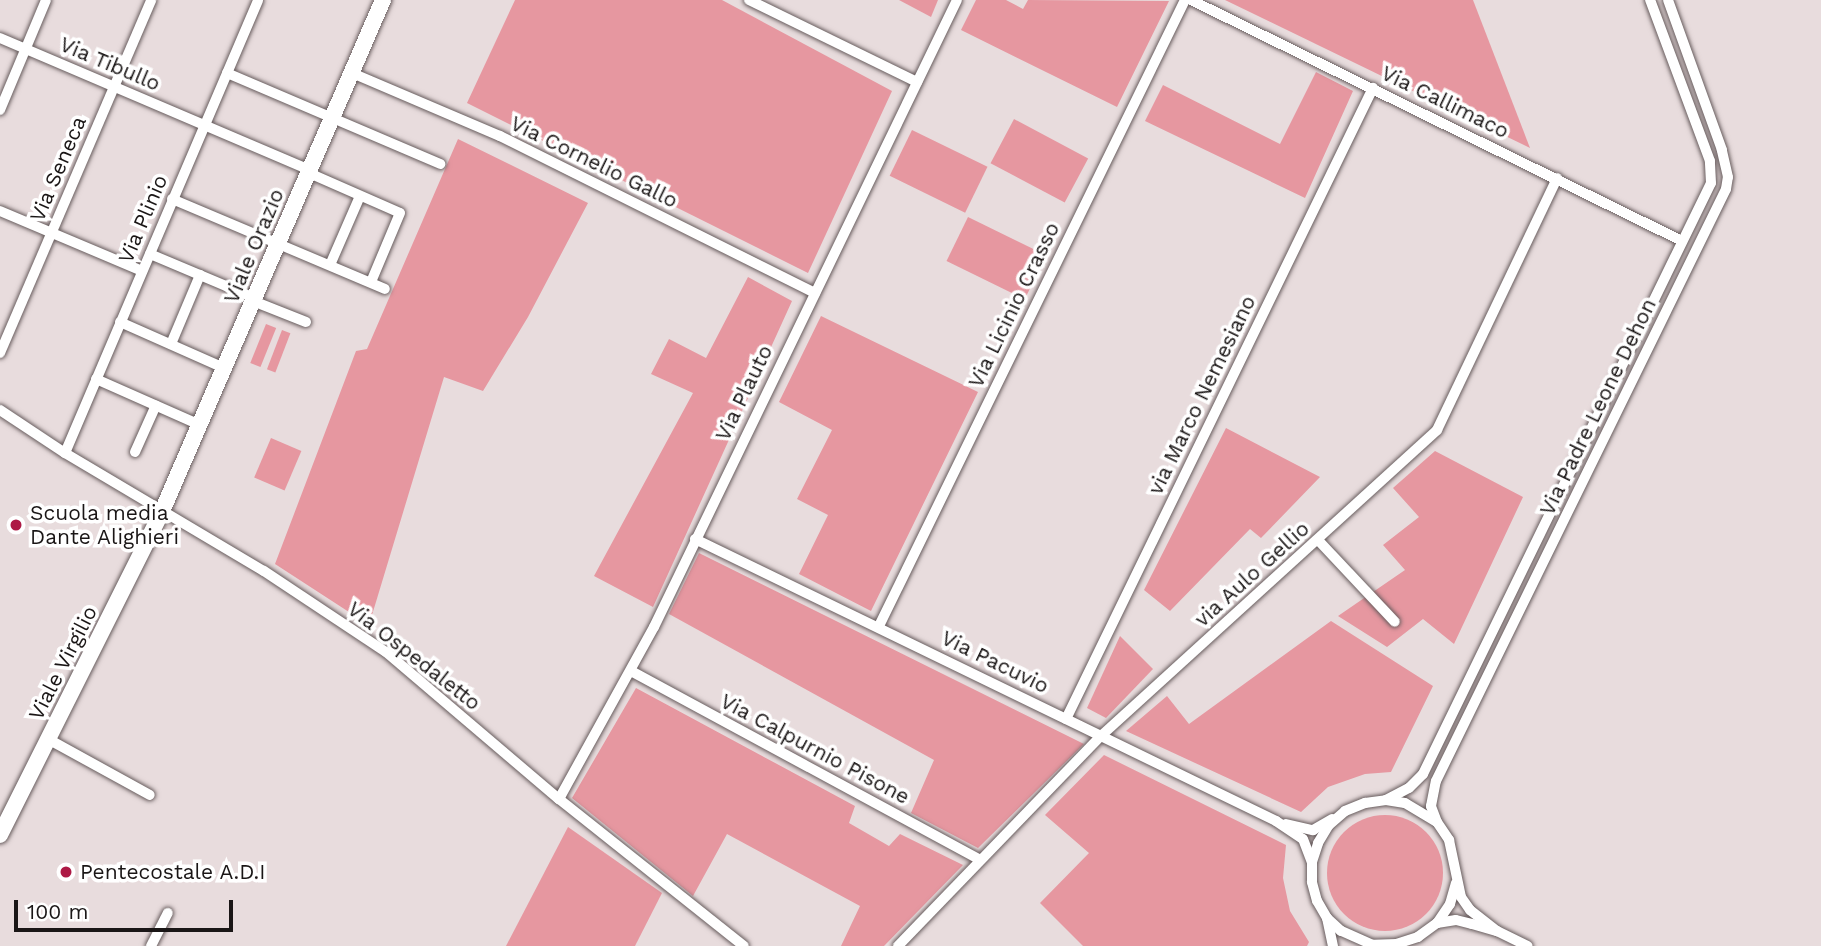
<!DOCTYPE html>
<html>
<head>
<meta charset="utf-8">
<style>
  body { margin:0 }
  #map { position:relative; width:1821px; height:946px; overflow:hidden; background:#e8dcdd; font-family:"Work Sans",sans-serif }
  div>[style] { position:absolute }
  .green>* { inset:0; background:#e697a0; transform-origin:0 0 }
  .round { border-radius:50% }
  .roads { filter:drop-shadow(0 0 2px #675c5d) drop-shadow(0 0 2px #675c5d) }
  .street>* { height:10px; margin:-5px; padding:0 5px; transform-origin:5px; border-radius:5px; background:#fff }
  .secondary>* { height:16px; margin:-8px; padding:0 8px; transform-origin:8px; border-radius:8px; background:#fff }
  .dots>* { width:19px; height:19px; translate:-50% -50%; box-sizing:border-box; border:4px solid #fff; border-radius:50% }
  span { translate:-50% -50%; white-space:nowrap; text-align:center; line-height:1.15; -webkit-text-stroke:7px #fff; paint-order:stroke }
  .street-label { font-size:21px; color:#1a1616 }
  .poi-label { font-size:21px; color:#1a1616 }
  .left { translate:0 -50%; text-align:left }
  .scale { position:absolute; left:14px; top:900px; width:219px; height:32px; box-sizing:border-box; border:4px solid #1a1616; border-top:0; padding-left:9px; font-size:21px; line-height:24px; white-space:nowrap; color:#1a1616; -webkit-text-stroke:5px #fff; paint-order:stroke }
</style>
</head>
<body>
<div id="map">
  <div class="green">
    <i style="clip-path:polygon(515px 0,722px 0,892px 91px,808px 273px,467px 103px)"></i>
    <i style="clip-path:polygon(899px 0,938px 0,931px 17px)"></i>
    <i style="clip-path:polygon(976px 0,1006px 0,1023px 9px,1028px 0,1169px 1px,1117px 107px,961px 30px)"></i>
    <i style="clip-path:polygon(1225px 0,1473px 0,1530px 148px)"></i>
    <i style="clip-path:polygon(1316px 72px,1353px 91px,1305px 198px,1145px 121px,1163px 85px,1280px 144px)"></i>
    <i style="left:1014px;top:119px;width:84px;height:50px;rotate:28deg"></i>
    <i style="left:912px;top:130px;width:84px;height:51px;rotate:26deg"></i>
    <i style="clip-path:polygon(458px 139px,588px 203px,528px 317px,483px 391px,444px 377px,369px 625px,275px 564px,356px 351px,367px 349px)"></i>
    <i style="left:968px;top:217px;width:87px;height:49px;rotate:26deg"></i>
    <i style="clip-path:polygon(748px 277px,792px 301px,653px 607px,594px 576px,693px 393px,651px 374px,669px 339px,706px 358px)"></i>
    <i style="clip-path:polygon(821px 316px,978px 392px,871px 611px,799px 574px,828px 515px,797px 499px,832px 430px,779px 402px)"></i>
    <i style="left:266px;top:324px;width:11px;height:42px;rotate:22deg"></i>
    <i style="left:282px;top:330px;width:9px;height:42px;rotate:21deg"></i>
    <i style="clip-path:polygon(1226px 428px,1320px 477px,1261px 538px,1250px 529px,1170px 611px,1144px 590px)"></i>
    <i style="left:271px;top:438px;width:33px;height:43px;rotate:23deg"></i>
    <i style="clip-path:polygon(1435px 451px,1523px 497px,1454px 644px,1423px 619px,1387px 647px,1338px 616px,1405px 570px,1383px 545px,1419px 517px,1393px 488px)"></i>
    <i style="clip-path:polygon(699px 553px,1084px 744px,978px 848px,911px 813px,934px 760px,669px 614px)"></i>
    <i style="clip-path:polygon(1331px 621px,1433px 686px,1391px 772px,1365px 774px,1328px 787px,1301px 812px,1126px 731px,1167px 696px,1189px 724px)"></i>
    <i style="clip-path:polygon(1120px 636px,1153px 669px,1106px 718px,1087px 708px)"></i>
    <i style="clip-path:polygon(636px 688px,855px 806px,849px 823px,889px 846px,900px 834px,963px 865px,884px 946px,841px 946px,860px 906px,727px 834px,693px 896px,572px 798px)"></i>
    <i style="clip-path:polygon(1104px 755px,1286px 845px,1283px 878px,1290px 911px,1309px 942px,1307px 946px,1083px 946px,1040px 903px,1089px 853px,1045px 815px)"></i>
    <i class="round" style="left:1327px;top:815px;width:116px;height:116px"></i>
    <i style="clip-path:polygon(568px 827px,662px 893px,635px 946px,506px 946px)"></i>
  </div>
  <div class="roads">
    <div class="street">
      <i style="left:749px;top:0;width:187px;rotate:26deg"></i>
      <i style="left:1191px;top:0;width:547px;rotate:26.14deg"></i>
      <i style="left:0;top:38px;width:337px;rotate:23.1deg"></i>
      <i style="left:227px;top:73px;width:232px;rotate:23.1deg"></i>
      <i style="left:352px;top:73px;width:161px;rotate:23.1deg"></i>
      <i style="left:500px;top:136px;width:352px;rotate:26.5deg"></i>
      <i style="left:0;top:110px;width:119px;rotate:-67.3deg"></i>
      <i style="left:309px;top:173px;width:99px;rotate:23.7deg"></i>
      <i style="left:400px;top:213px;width:75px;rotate:112.8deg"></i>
      <i style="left:172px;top:199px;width:231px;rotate:22.9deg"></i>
      <i style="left:0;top:211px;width:154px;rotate:22.9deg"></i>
      <i style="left:150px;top:254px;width:113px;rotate:22.9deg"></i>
      <i style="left:330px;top:265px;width:75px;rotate:-66.5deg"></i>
      <i style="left:253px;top:301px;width:57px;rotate:21.6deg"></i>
      <i style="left:120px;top:322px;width:114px;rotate:23.9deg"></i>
      <i style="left:171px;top:344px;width:75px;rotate:-67.2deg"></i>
      <i style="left:0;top:353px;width:384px;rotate:-66.8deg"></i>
      <i style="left:96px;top:379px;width:114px;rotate:23.9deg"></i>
      <i style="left:0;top:410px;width:78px;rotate:33.5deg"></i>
      <i style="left:65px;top:453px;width:231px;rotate:30.7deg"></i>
      <i style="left:264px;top:571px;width:146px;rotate:33.6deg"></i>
      <i style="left:386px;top:652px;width:227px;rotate:40.4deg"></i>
      <i style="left:559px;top:799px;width:236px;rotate:38.5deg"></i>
      <i style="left:135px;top:452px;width:51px;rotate:-65.9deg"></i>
      <i style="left:65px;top:453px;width:492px;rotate:-66.9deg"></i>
      <i style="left:695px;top:539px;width:646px;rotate:25.89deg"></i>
      <i style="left:1276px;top:821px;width:32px;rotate:34deg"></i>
      <i style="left:1303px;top:839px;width:25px;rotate:69deg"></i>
      <i style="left:1318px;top:540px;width:112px;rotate:46.8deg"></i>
      <i style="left:879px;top:626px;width:697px;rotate:-63.95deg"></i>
      <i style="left:631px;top:671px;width:397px;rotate:28.4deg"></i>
      <i style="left:1066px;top:719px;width:702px;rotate:-64.06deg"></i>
      <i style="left:48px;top:739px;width:116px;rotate:28.8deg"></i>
      <i style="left:559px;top:799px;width:196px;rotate:-61.1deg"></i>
      <i style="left:654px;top:627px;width:696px;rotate:-64.21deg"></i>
      <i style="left:1386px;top:800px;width:26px;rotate:-28deg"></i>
      <i style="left:1409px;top:788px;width:20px;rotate:-45deg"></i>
      <i style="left:1423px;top:774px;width:657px;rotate:-64.02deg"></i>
      <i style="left:1711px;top:183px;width:22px;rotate:-93deg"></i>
      <i style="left:1710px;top:161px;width:172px;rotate:-110.4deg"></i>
      <i style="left:1437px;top:822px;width:17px;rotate:-111deg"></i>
      <i style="left:1431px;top:806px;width:25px;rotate:-79deg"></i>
      <i style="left:1436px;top:781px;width:659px;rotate:-63.9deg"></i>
      <i style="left:1726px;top:189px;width:12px;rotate:-81deg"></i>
      <i style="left:1728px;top:177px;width:28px;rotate:-103deg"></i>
      <i style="left:1722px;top:150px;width:159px;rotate:-109.8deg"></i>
      <i style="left:1286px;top:824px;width:28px;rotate:13deg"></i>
      <i style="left:1313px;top:830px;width:22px;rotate:-30deg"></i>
      <i style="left:1456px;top:883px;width:22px;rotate:106deg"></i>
      <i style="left:1450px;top:904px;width:23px;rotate:124deg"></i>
      <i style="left:1437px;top:923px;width:24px;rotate:144deg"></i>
      <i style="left:1418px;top:937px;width:22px;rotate:162deg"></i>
      <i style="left:1397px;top:944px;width:24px;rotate:178deg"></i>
      <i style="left:1373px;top:945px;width:35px;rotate:-156deg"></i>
      <i style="left:1341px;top:931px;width:19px;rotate:-137deg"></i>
      <i style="left:1327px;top:918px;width:20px;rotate:-120deg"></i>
      <i style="left:1317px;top:901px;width:20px;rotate:-105deg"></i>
      <i style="left:1312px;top:882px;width:20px;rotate:-90deg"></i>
      <i style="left:1312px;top:862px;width:20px;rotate:-72deg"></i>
      <i style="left:1318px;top:843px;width:21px;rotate:-59deg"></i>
      <i style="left:1329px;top:825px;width:21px;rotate:-41deg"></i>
      <i style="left:1345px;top:811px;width:22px;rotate:-22deg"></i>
      <i style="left:1365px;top:803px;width:21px;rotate:-8deg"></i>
      <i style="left:1386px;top:800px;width:19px;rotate:9deg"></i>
      <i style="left:1405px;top:803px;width:37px;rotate:31deg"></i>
      <i style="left:1437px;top:822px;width:22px;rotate:56deg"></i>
      <i style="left:1449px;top:840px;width:58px;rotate:78.1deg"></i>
      <i style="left:1461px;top:897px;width:16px;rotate:55deg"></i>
      <i style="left:1470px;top:910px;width:34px;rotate:38deg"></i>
      <i style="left:1327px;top:918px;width:29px;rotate:78deg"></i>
      <i style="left:1437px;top:923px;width:19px;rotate:-9deg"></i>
      <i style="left:1456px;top:920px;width:16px;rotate:14deg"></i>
      <i style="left:1472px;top:924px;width:26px;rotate:16deg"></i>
      <i style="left:1497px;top:931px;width:34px;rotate:26deg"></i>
      <i style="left:151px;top:946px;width:37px;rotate:-63deg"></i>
      <i style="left:898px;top:946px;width:293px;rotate:-46deg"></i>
      <i style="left:1102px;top:735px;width:453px;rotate:-42.3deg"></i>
      <i style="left:1437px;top:430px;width:279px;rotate:-64.5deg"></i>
    </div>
    <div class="secondary">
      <i style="left:0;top:835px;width:364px;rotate:-63.4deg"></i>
      <i style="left:163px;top:509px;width:555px;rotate:-66.63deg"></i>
    </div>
  </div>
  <div class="dots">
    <i style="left:16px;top:525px;background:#ad1945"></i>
    <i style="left:66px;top:872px;background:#ad1945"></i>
  </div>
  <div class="street-label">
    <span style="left:110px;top:64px;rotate:23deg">Via Tibullo</span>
    <span style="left:1445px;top:102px;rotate:26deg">Via Callimaco</span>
    <span style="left:594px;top:162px;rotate:26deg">Via Cornelio Gallo</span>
    <span style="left:58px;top:169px;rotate:-67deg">Via Seneca</span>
    <span style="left:143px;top:219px;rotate:-67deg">Via Plinio</span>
    <span style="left:254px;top:246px;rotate:-67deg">Viale Orazio</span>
    <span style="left:1014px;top:305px;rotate:-64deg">Via Licinio Crasso</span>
    <span style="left:744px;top:393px;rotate:-64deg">Via Plauto</span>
    <span style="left:1202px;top:395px;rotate:-64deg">via Marco Nemesiano</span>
    <span style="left:1598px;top:407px;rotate:-64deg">Via Padre Leone Dehon</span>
    <span style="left:1252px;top:574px;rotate:-42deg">via Aulo Gellio</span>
    <span style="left:414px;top:656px;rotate:38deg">Via Ospedaletto</span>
    <span style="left:995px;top:662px;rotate:26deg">Via Pacuvio</span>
    <span style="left:63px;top:663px;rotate:-63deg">Viale Virgilio</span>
    <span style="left:815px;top:749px;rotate:28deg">Via Calpurnio Pisone</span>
  </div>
  <div class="poi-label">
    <span class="left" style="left:30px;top:525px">Scuola media<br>Dante Alighieri</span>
    <span class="left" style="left:80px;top:872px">Pentecostale A.D.I</span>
  </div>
  <div class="scale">100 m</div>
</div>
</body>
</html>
